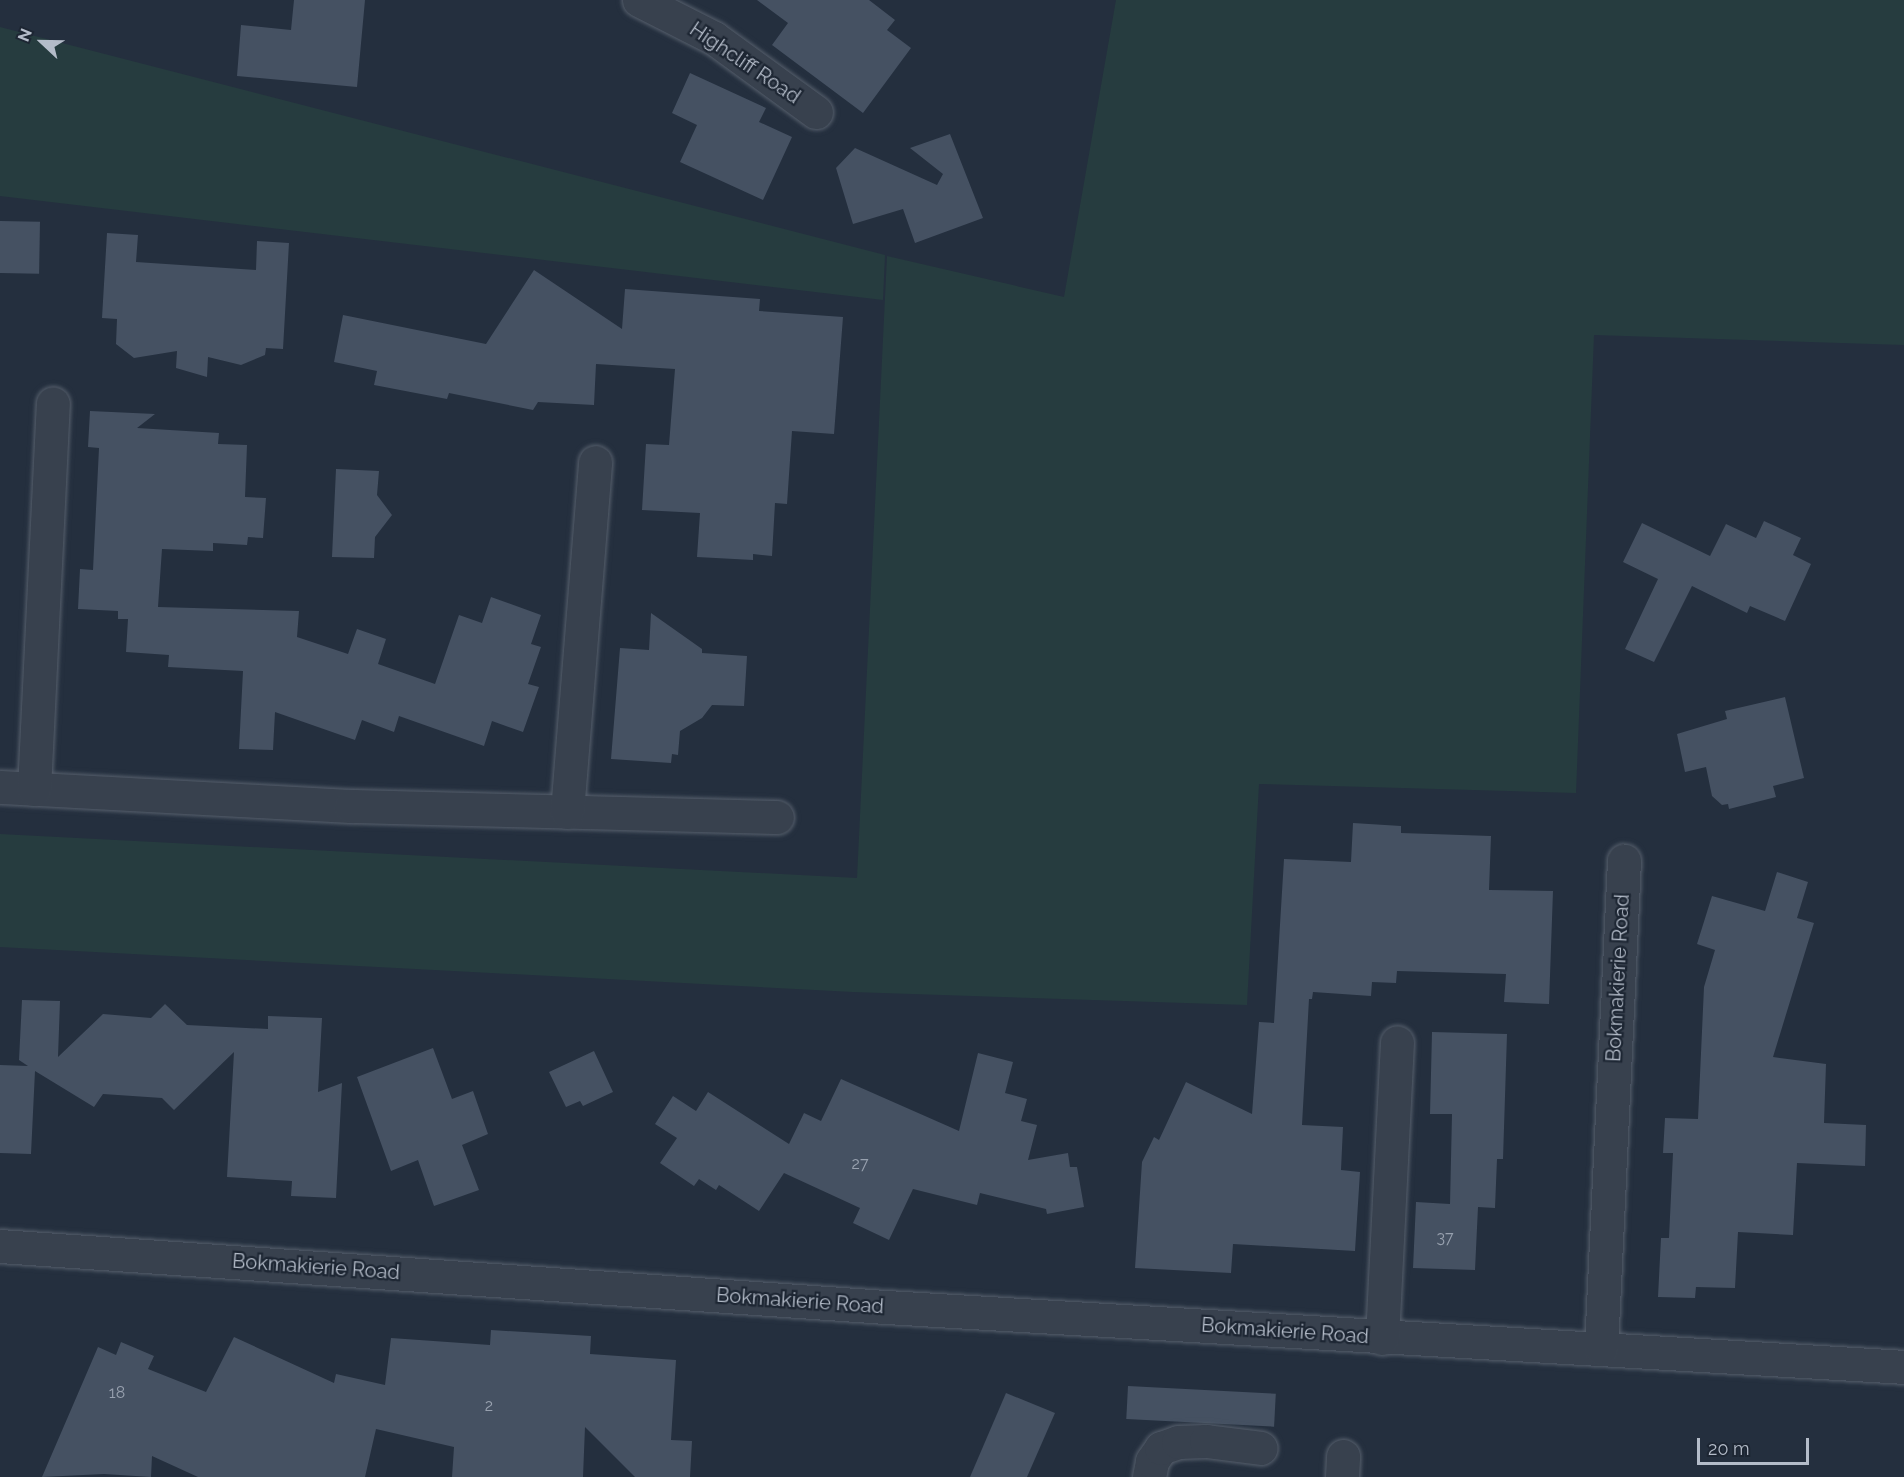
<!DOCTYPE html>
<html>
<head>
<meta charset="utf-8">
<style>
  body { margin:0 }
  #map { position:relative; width:1904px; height:1477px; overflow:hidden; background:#242f3e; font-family:Raleway,sans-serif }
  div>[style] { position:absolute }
  .green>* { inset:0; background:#263c3f }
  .building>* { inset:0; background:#455162; transform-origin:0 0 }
  .roads { filter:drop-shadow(0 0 2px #565f6c) drop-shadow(0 0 2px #565f6c) }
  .minor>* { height:33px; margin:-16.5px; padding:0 16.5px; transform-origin:16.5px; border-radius:16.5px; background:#38414e }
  span { translate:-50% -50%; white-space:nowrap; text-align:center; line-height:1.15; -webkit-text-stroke:4.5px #1d2633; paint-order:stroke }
  .number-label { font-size:16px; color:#98a1af }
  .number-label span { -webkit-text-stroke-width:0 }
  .street-label { font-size:20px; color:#b4bcc9 }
  .north { position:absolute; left:12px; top:12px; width:60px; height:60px; -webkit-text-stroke:4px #1d2633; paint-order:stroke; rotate:292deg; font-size:16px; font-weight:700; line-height:24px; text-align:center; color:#b4bcc9 }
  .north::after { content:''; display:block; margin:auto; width:21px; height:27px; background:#b4bcc9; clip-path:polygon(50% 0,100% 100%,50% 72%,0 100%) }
  .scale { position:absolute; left:1697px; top:1438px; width:112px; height:27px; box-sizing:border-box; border:3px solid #b4bcc9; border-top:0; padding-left:8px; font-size:18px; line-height:21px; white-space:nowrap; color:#b4bcc9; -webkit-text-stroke:4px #1d2633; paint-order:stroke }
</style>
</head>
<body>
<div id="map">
  <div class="green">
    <i style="clip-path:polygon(1116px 0,1904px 0,1904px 345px,1594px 335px,1576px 793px,1259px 784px,1247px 1005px,853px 992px,0 947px,0 834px,857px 878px,887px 256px,1064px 297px)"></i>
    <i style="clip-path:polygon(0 27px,885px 255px,883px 300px,0 196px)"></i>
  </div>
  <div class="building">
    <i style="clip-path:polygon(294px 0,365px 0,357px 87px,237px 76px,241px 25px,291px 30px)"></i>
    <i style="clip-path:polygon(757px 0,869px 0,895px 20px,887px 30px,911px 48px,863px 113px,772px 45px,788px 23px)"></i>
    <i style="clip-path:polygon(690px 73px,766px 108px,759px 122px,792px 137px,763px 200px,680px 162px,697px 125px,672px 113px)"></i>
    <i style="clip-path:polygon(950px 134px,983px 218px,915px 243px,903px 209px,853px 224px,836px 168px,855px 148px,937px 185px,943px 174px,910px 148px)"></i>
    <i style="left:0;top:221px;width:40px;height:52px;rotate:1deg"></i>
    <i style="clip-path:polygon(107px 233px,138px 235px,136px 262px,256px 270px,257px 241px,289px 243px,283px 349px,266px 348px,265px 355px,241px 365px,208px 357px,207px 377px,176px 368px,177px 351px,134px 358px,116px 344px,117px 319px,102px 318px)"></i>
    <i style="clip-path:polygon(534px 270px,622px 329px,625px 289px,760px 299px,759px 311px,843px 317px,834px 434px,792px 431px,787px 504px,775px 503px,772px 556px,753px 554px,753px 560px,697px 557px,700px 513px,642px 510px,646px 444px,669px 445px,675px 369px,596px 364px,594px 405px,538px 402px,533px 410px,449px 393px,447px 399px,374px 385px,377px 371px,334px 362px,343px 315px,486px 344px)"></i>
    <i style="clip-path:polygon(90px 411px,155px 414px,137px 428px,219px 433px,218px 444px,247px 445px,245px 497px,266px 498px,263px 538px,248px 537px,247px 545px,213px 543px,213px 551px,162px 549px,158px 607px,299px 611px,297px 637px,348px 654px,357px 629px,386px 639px,378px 664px,435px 684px,459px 615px,482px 623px,491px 597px,541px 615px,531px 644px,541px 647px,528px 684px,539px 687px,523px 732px,492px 721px,484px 746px,399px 716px,394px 732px,362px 720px,355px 740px,275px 712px,273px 750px,239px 749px,243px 671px,168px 667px,169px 655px,126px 652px,128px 619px,118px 619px,118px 611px,78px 609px,80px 569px,93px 570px,99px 448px,88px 447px)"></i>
    <i style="clip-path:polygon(336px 469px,379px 471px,377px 495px,392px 515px,375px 537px,374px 558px,332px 557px)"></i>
    <i style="clip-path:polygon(1764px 521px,1801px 538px,1793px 555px,1811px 564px,1785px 621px,1750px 606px,1747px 613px,1692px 586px,1654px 662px,1625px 649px,1658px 579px,1623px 562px,1642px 523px,1710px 556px,1726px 524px,1756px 538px)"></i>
    <i style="clip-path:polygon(651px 613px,702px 649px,702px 653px,747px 656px,744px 706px,712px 705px,702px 718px,680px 731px,678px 755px,672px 754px,671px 763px,611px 759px,620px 648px,649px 650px)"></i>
    <i style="clip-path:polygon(1785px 697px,1804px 778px,1773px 786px,1776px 797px,1729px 809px,1728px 804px,1722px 805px,1712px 796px,1706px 767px,1685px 772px,1677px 734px,1727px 719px,1725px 711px)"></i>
    <i style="clip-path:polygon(1353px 823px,1401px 826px,1401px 833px,1491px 836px,1489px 890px,1553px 891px,1549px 1004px,1504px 1002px,1506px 974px,1397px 971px,1396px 983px,1372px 982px,1371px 996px,1313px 992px,1312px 999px,1309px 999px,1302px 1125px,1343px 1127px,1341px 1170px,1360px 1172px,1355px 1251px,1233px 1244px,1231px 1273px,1135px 1268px,1142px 1162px,1154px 1137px,1159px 1140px,1186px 1082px,1252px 1114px,1259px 1022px,1274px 1023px,1284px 859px,1351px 862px)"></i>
    <i style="clip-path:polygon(1777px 872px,1808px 882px,1797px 918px,1814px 923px,1773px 1057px,1826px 1064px,1824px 1123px,1866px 1125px,1865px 1166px,1797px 1163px,1793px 1235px,1738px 1232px,1735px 1288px,1696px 1287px,1695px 1298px,1658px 1297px,1661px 1238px,1669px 1238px,1673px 1153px,1663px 1153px,1665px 1118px,1698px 1119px,1704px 987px,1715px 950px,1697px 944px,1712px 896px,1765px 911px)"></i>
    <i style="clip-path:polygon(22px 1000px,60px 1001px,58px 1057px,103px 1014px,151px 1018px,165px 1004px,187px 1025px,268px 1029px,268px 1016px,322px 1018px,318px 1092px,342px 1083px,336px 1198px,291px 1196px,292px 1181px,227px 1177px,234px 1052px,174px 1110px,162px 1098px,103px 1094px,94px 1107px,35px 1071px,31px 1154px,0 1153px,0 1065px,28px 1066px,19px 1060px)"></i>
    <i style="clip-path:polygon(1432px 1032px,1507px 1034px,1503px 1159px,1497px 1159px,1495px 1208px,1478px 1207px,1475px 1270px,1413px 1268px,1416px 1202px,1450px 1204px,1452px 1114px,1430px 1114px)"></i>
    <i style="clip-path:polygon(433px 1048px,452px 1099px,473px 1091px,488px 1134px,462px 1145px,479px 1190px,434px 1206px,418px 1160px,391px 1171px,357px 1077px)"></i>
    <i style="clip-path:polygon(594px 1051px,613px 1092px,583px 1106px,580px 1101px,566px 1107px,549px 1072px)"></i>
    <i style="clip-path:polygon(978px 1053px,1013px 1062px,1005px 1093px,1027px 1099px,1021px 1121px,1037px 1125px,1028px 1160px,1068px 1153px,1070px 1167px,1077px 1167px,1084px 1207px,1047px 1214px,1046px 1209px,980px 1193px,977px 1205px,913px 1189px,889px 1240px,853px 1223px,860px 1208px,784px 1173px,759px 1211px,719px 1185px,716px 1190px,699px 1179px,694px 1186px,660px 1163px,677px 1138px,655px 1124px,673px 1096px,696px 1111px,708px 1092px,789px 1144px,804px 1113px,821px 1121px,841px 1079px,959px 1131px)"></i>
    <i style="clip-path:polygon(491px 1330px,591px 1336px,590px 1354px,676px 1360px,671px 1440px,692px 1441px,690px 1477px,635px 1477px,585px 1427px,583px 1477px,452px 1477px,454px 1447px,376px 1429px,365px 1477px,198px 1477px,152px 1456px,151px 1477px,104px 1474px,42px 1477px,98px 1347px,116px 1355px,121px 1342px,154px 1356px,148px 1369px,206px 1392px,234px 1337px,334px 1383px,336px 1374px,385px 1385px,391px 1338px,490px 1345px)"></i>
    <i style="left:1128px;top:1386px;width:148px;height:33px;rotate:3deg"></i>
    <i style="clip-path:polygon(1006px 1393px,1055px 1413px,1027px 1477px,970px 1477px)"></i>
  </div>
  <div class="roads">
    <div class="minor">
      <i style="left:639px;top:0;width:84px;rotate:26.9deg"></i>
      <i style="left:714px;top:38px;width:126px;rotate:36deg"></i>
      <i style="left:0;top:787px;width:352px;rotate:3.1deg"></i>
      <i style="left:351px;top:806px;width:426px;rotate:1.5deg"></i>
      <i style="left:34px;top:789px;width:386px;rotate:-87.2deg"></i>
      <i style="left:567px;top:812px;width:351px;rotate:-85.4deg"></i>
      <i style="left:0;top:1246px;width:888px;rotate:3.94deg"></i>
      <i style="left:886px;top:1307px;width:1020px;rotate:3.37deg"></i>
      <i style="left:1382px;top:1338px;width:296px;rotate:-87.1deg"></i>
      <i style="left:1601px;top:1348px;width:488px;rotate:-87.3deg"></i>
      <i style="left:1149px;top:1477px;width:16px;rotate:-79deg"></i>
      <i style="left:1152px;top:1461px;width:16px;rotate:-55deg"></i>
      <i style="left:1161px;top:1448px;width:18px;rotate:-19deg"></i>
      <i style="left:1178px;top:1442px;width:28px;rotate:-2deg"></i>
      <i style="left:1206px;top:1441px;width:55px;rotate:7.3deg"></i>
      <i style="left:1342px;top:1477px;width:21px;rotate:-87deg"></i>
    </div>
  </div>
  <div class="number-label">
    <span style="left:860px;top:1164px">27</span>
    <span style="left:1445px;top:1238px">37</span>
    <span style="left:117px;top:1393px">18</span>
    <span style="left:489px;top:1406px">2</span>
  </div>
  <div class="street-label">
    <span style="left:745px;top:63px;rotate:34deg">Highcliff Road</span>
    <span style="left:1618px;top:978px;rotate:-87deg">Bokmakierie Road</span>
    <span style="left:316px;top:1267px;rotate:4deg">Bokmakierie Road</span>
    <span style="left:800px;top:1301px;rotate:4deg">Bokmakierie Road</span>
    <span style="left:1285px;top:1331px;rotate:4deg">Bokmakierie Road</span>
  </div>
  <div class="north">N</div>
  <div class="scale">20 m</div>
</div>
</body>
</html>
